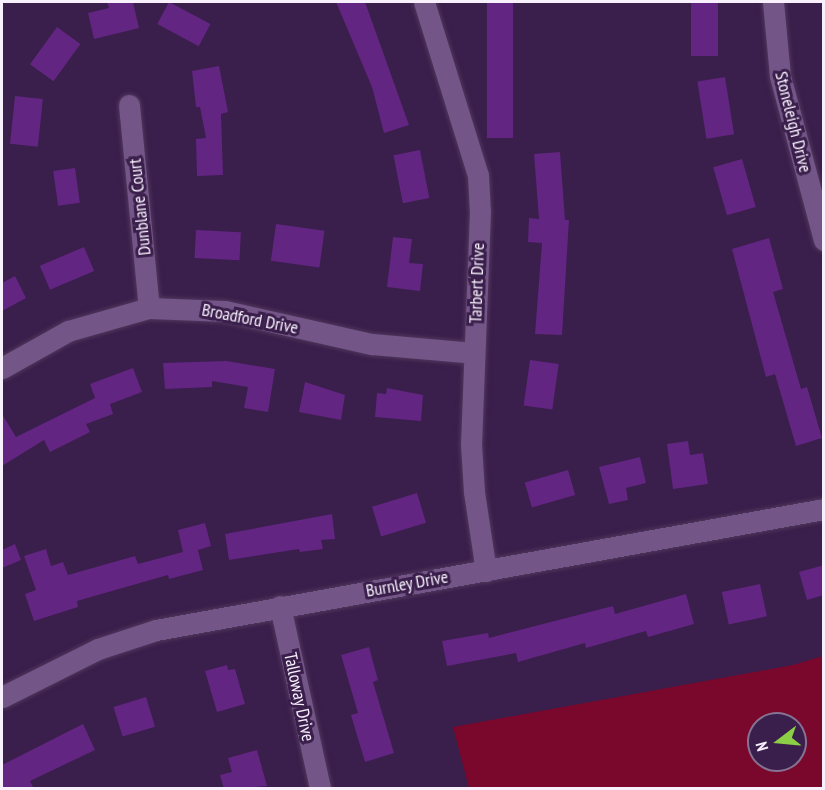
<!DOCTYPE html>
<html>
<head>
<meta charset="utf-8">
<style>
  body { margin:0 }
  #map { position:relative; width:825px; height:790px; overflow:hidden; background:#3a1e4b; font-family:"PT Sans Narrow",sans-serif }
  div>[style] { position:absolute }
  .green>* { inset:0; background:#7a072c }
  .building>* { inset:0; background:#622582; transform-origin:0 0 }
  .roads { filter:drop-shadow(0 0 2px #50385d) drop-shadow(0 0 2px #50385d) }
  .street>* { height:21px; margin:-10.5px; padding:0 10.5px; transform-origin:10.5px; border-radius:10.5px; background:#745587 }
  span { translate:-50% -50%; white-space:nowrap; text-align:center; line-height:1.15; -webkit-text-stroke:6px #3a1e4b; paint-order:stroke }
  .street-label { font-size:18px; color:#f8f1fd }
  .frame { position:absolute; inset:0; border:3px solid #f8f1fd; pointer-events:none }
  .north { position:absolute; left:747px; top:712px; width:60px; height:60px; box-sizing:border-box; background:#3a1e4b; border:2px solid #867292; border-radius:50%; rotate:254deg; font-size:16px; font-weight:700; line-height:24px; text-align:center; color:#f8f1fd }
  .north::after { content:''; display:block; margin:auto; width:21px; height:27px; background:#8cce45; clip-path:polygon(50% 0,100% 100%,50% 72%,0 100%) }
</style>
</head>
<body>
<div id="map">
  <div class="green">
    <i style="clip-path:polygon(evenodd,823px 656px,823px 788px,469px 788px,453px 727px,793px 665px,823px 656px,759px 724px,795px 724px,795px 760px,759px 760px,759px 724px)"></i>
  </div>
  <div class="building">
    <i style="clip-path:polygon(107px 2px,133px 2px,139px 28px,94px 39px,88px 13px,109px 8px)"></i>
    <i style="left:169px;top:2px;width:47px;height:25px;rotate:28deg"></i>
    <i style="clip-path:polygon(336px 2px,365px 2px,409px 125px,384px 133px,372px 87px)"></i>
    <i style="left:487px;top:2px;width:26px;height:136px"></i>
    <i style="left:691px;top:2px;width:27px;height:54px"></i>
    <i style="left:57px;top:27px;width:29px;height:46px;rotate:36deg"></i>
    <i style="clip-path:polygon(219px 66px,228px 112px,221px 114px,223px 175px,197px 176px,196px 139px,206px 138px,200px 107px,196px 107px,192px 71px)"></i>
    <i style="left:725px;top:77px;width:58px;height:28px;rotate:81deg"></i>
    <i style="left:15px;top:96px;width:28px;height:48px;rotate:6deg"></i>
    <i style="left:420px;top:150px;width:49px;height:27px;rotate:79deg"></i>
    <i style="clip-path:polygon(560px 152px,565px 220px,569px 220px,562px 335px,535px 334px,542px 243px,528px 242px,529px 218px,539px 219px,534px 154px)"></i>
    <i style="left:742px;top:159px;width:50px;height:30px;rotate:74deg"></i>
    <i style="left:75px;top:168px;width:35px;height:22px;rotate:82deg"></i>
    <i style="left:276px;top:224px;width:49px;height:37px;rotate:8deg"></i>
    <i style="left:196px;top:230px;width:45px;height:28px;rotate:3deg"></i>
    <i style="clip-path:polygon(393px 237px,412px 239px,409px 263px,423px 264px,420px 291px,387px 287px)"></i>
    <i style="clip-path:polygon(769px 238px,783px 289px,773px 292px,801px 389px,807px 387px,822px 438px,796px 446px,775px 374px,766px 377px,732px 249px)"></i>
    <i style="left:84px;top:247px;width:26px;height:48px;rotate:67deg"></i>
    <i style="clip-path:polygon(15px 276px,26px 298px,2px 311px,2px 283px)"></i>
    <i style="left:530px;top:360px;width:29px;height:46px;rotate:8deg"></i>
    <i style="clip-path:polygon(226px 361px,275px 369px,268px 412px,244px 408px,248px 387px,212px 381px,212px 387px,165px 389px,163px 363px)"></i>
    <i style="clip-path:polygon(133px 368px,142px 392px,110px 404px,113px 414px,86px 424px,90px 432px,50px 452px,44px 440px,2px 466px,2px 414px,16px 437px,95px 398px,90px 384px)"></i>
    <i style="clip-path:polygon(305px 382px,345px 395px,341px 420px,299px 412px)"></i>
    <i style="clip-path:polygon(387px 388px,423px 395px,421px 421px,375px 417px,377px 393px,386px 394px)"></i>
    <i style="clip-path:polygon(688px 441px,690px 455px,703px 453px,708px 484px,673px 489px,667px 444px)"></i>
    <i style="clip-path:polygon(640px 457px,646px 483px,626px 488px,628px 500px,609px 504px,599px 467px)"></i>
    <i style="left:568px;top:470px;width:26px;height:45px;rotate:74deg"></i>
    <i style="left:417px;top:493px;width:31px;height:47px;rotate:73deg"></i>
    <i style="clip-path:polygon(332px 514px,335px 539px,321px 540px,323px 549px,300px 552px,299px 549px,229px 560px,225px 534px)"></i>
    <i style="clip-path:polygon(205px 523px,211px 546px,198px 550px,203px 570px,169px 579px,168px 575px,77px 601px,78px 607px,34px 621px,25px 594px,36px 590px,24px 556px,46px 549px,51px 566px,63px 562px,68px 575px,135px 556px,138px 564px,183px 552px,178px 530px)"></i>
    <i style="clip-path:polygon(15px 544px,21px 560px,2px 568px,2px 550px)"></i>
    <i style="clip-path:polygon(824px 565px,824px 595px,807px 600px,799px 572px)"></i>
    <i style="left:760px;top:584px;width:33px;height:39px;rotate:78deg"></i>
    <i style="clip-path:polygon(686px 594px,694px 624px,648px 637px,646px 631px,586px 648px,585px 643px,518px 662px,516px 653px,447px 666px,442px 641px,488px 633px,489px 638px,613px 606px,615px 614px)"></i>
    <i style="clip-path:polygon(369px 647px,378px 680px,373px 682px,394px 753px,365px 762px,351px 715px,358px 713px,341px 655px)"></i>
    <i style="clip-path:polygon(227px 665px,228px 670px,235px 669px,245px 704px,217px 712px,205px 671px)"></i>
    <i style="left:146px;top:697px;width:31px;height:34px;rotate:73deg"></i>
    <i style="clip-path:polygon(83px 724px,95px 750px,30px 781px,34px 789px,2px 789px,2px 765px)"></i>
    <i style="clip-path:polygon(257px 750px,267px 786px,224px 789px,220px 775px,232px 772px,228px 758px)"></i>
  </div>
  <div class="roads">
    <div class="street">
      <i style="left:424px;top:2px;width:181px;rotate:72.7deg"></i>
      <i style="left:478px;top:175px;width:36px;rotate:87deg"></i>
      <i style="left:480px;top:211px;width:233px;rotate:92.2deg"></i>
      <i style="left:471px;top:444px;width:48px;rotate:86.4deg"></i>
      <i style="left:474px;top:492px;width:80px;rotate:81.4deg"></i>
      <i style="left:773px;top:2px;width:74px;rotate:84.6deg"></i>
      <i style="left:780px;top:76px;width:170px;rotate:75deg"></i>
      <i style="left:129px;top:105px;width:204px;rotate:84.4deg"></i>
      <i style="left:2px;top:368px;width:76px;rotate:-29.3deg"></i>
      <i style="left:68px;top:331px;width:84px;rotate:-15.9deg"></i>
      <i style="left:149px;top:308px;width:76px;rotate:2.3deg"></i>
      <i style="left:225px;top:311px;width:151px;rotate:12.7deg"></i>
      <i style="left:372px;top:344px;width:102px;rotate:5deg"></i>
      <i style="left:280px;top:606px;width:186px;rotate:77.6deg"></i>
      <i style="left:2px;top:697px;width:107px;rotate:-26.6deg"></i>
      <i style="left:98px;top:649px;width:61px;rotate:-18.1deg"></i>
      <i style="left:156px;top:630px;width:679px;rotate:-10.27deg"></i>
    </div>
  </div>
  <div class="street-label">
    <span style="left:793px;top:122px;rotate:76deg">Stoneleigh Drive</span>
    <span style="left:140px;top:207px;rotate:-96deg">Dunblane Court</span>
    <span style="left:477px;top:283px;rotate:-88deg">Tarbert Drive</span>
    <span style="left:250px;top:319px;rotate:11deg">Broadford Drive</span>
    <span style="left:407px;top:584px;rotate:-10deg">Burnley Drive</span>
    <span style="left:299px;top:697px;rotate:78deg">Talloway Drive</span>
  </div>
  <div class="frame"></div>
  <div class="north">N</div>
</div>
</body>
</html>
